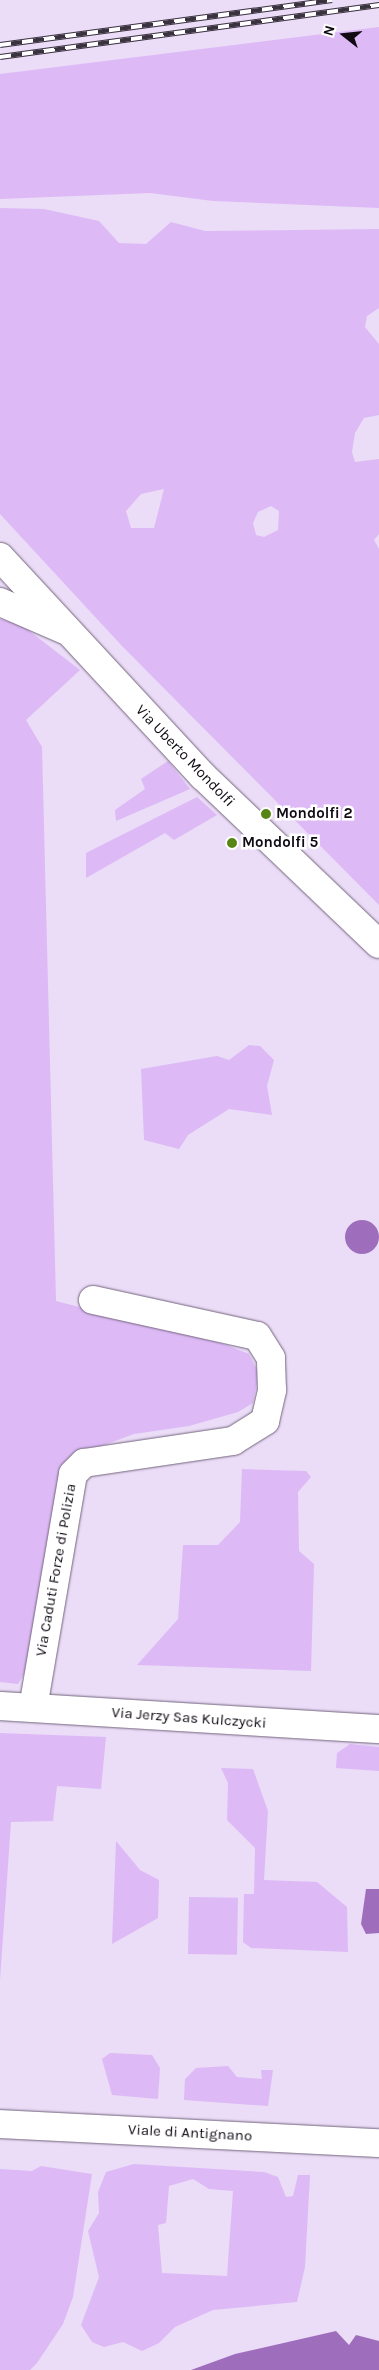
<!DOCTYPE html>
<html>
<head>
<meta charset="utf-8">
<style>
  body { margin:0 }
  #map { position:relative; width:379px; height:2370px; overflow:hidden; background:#ebdcf7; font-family:Karla,sans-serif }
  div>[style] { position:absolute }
  .green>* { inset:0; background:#ddbaf6; transform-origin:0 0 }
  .water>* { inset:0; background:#9e6ebd }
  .round { border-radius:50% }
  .roads { filter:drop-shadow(0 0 1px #73657d) drop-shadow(0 0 1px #73657d) }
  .minor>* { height:28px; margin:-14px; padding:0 14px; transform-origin:14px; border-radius:14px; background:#fff }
  .major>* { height:28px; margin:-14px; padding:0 14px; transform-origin:14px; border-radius:14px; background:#fff }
  .rail>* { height:5.5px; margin-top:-2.75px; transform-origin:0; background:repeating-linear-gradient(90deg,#fff 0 11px,#3a333f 0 22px); box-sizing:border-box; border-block:1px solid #3a333f }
  .dots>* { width:14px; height:14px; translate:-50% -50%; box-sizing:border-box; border:2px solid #fff; border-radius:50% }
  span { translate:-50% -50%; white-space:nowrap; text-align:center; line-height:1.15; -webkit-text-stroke:5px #fff; paint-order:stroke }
  .street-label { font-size:15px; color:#100a13 }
  .poi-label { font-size:15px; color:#100a13; font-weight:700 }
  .left { translate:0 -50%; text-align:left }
  .north { position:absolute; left:319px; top:10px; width:50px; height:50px; -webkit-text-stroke:4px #fff; paint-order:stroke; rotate:286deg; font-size:14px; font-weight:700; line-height:20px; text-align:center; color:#100a13 }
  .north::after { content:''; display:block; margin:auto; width:18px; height:22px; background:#100a13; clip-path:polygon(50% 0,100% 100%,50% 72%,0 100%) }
</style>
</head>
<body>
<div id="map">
  <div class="green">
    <i style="clip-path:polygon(379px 27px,379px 208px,213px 201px,150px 193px,0 199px,0 74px)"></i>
    <i style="clip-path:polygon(evenodd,0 208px,44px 209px,99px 221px,119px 243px,146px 244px,171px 222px,205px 231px,379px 229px,379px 308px,367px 316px,365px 327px,379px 344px,379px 415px,364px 418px,355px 433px,352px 452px,355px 462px,379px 459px,379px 534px,374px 540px,379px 549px,379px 905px,122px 646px,0 514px,0 208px,164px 489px,154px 528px,131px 528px,126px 511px,141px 494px,164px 489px,0 208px,271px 506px,279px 511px,278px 530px,264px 537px,256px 535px,253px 523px,258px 512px,271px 506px)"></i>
    <i style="clip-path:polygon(0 619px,23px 626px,80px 670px,26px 720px,42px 747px,56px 1301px,224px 1344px,249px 1354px,259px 1373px,253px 1403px,238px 1412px,189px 1426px,134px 1434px,91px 1450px,30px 1664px,18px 1684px,0 1682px)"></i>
    <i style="clip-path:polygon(168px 761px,190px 789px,116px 821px,115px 810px,145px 789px,141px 779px)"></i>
    <i style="clip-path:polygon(197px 797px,217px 815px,174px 840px,165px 833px,86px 878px,86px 853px)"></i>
    <i style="clip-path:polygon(249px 1045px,260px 1046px,274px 1060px,267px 1086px,272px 1115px,229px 1109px,188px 1135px,179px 1149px,144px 1140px,141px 1069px,217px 1056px,229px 1060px)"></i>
    <i style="clip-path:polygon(242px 1469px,306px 1471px,311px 1477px,298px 1492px,299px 1551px,314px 1564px,311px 1671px,137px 1665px,178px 1619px,183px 1545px,218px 1545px,240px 1522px)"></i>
    <i style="clip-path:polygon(0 1733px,106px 1737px,101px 1789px,57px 1786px,53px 1821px,11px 1822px,0 1980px)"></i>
    <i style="clip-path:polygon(350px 1744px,379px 1747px,379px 1771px,336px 1768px,337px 1753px)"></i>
    <i style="clip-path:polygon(221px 1768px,253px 1769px,268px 1811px,264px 1880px,317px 1882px,347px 1907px,348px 1952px,251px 1948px,243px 1942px,244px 1894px,254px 1894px,255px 1848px,227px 1820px,228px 1783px)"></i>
    <i style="clip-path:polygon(116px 1841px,140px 1870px,159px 1880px,158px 1918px,112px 1944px)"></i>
    <i style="left:189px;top:1897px;width:49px;height:57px;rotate:1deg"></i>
    <i style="clip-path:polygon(110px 2053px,152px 2055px,160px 2068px,158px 2099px,112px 2095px,102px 2059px)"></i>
    <i style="clip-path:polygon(228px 2066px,237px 2077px,262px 2079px,261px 2070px,273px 2070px,268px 2106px,184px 2100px,185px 2079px,196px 2068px)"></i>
    <i style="clip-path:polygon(evenodd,134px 2164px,264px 2172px,278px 2177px,286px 2197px,293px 2196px,298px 2175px,310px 2175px,305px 2267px,297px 2302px,213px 2310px,175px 2327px,159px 2343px,142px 2351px,123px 2342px,104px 2347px,92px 2342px,81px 2325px,99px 2277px,88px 2231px,99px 2213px,98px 2192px,106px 2172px,134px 2164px,193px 2179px,209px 2189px,233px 2191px,227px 2276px,162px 2273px,158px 2225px,166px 2223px,169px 2186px,193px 2179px)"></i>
    <i style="clip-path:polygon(41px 2166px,92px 2174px,73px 2297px,63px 2324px,37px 2363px,30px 2370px,0 2370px,0 2169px,32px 2171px)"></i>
  </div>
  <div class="water">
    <i class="round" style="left:345px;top:1220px;width:34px;height:34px"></i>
    <i style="clip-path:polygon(366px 1889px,379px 1889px,379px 1933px,366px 1934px,361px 1924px)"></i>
    <i style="clip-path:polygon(336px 2331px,349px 2345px,356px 2335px,379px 2341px,379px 2370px,191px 2370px,235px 2354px)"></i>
  </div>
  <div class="roads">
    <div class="minor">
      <i style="left:0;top:602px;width:73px;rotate:23.4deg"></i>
      <i style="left:0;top:1706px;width:380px;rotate:3.5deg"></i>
      <i style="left:33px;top:1708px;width:237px;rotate:-80.3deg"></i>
      <i style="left:73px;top:1474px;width:16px;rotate:-45deg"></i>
      <i style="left:84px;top:1463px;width:151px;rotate:-8.4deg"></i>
      <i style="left:233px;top:1441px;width:38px;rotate:-32deg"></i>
      <i style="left:265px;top:1421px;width:32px;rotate:-77deg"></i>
      <i style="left:272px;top:1390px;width:32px;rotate:-92deg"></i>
      <i style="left:271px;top:1358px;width:26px;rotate:-122deg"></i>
      <i style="left:257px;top:1336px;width:168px;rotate:-167.6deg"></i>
    </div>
    <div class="major">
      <i style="left:0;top:557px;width:299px;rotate:47.2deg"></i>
      <i style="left:203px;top:776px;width:243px;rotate:43.7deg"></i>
      <i style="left:0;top:2124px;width:379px;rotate:2.9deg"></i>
    </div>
  </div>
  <div class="rail">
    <i style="left:0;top:45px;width:335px;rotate:-7.7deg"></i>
    <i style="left:0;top:57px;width:383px;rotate:-7.8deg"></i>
  </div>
  <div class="dots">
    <i style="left:266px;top:814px;background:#578617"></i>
    <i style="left:232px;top:843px;background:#578617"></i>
  </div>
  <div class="street-label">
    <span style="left:185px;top:756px;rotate:46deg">Via Uberto Mondolfi</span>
    <span style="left:56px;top:1570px;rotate:-80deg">Via Caduti Forze di Polizia</span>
    <span style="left:189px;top:1718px;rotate:4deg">Via Jerzy Sas Kulczycki</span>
    <span style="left:190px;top:2133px;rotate:3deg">Viale di Antignano</span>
  </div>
  <div class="poi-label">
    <span class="left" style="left:276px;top:814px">Mondolfi 2</span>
    <span class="left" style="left:242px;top:843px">Mondolfi 5</span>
  </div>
  <div class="north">N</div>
</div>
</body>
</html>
